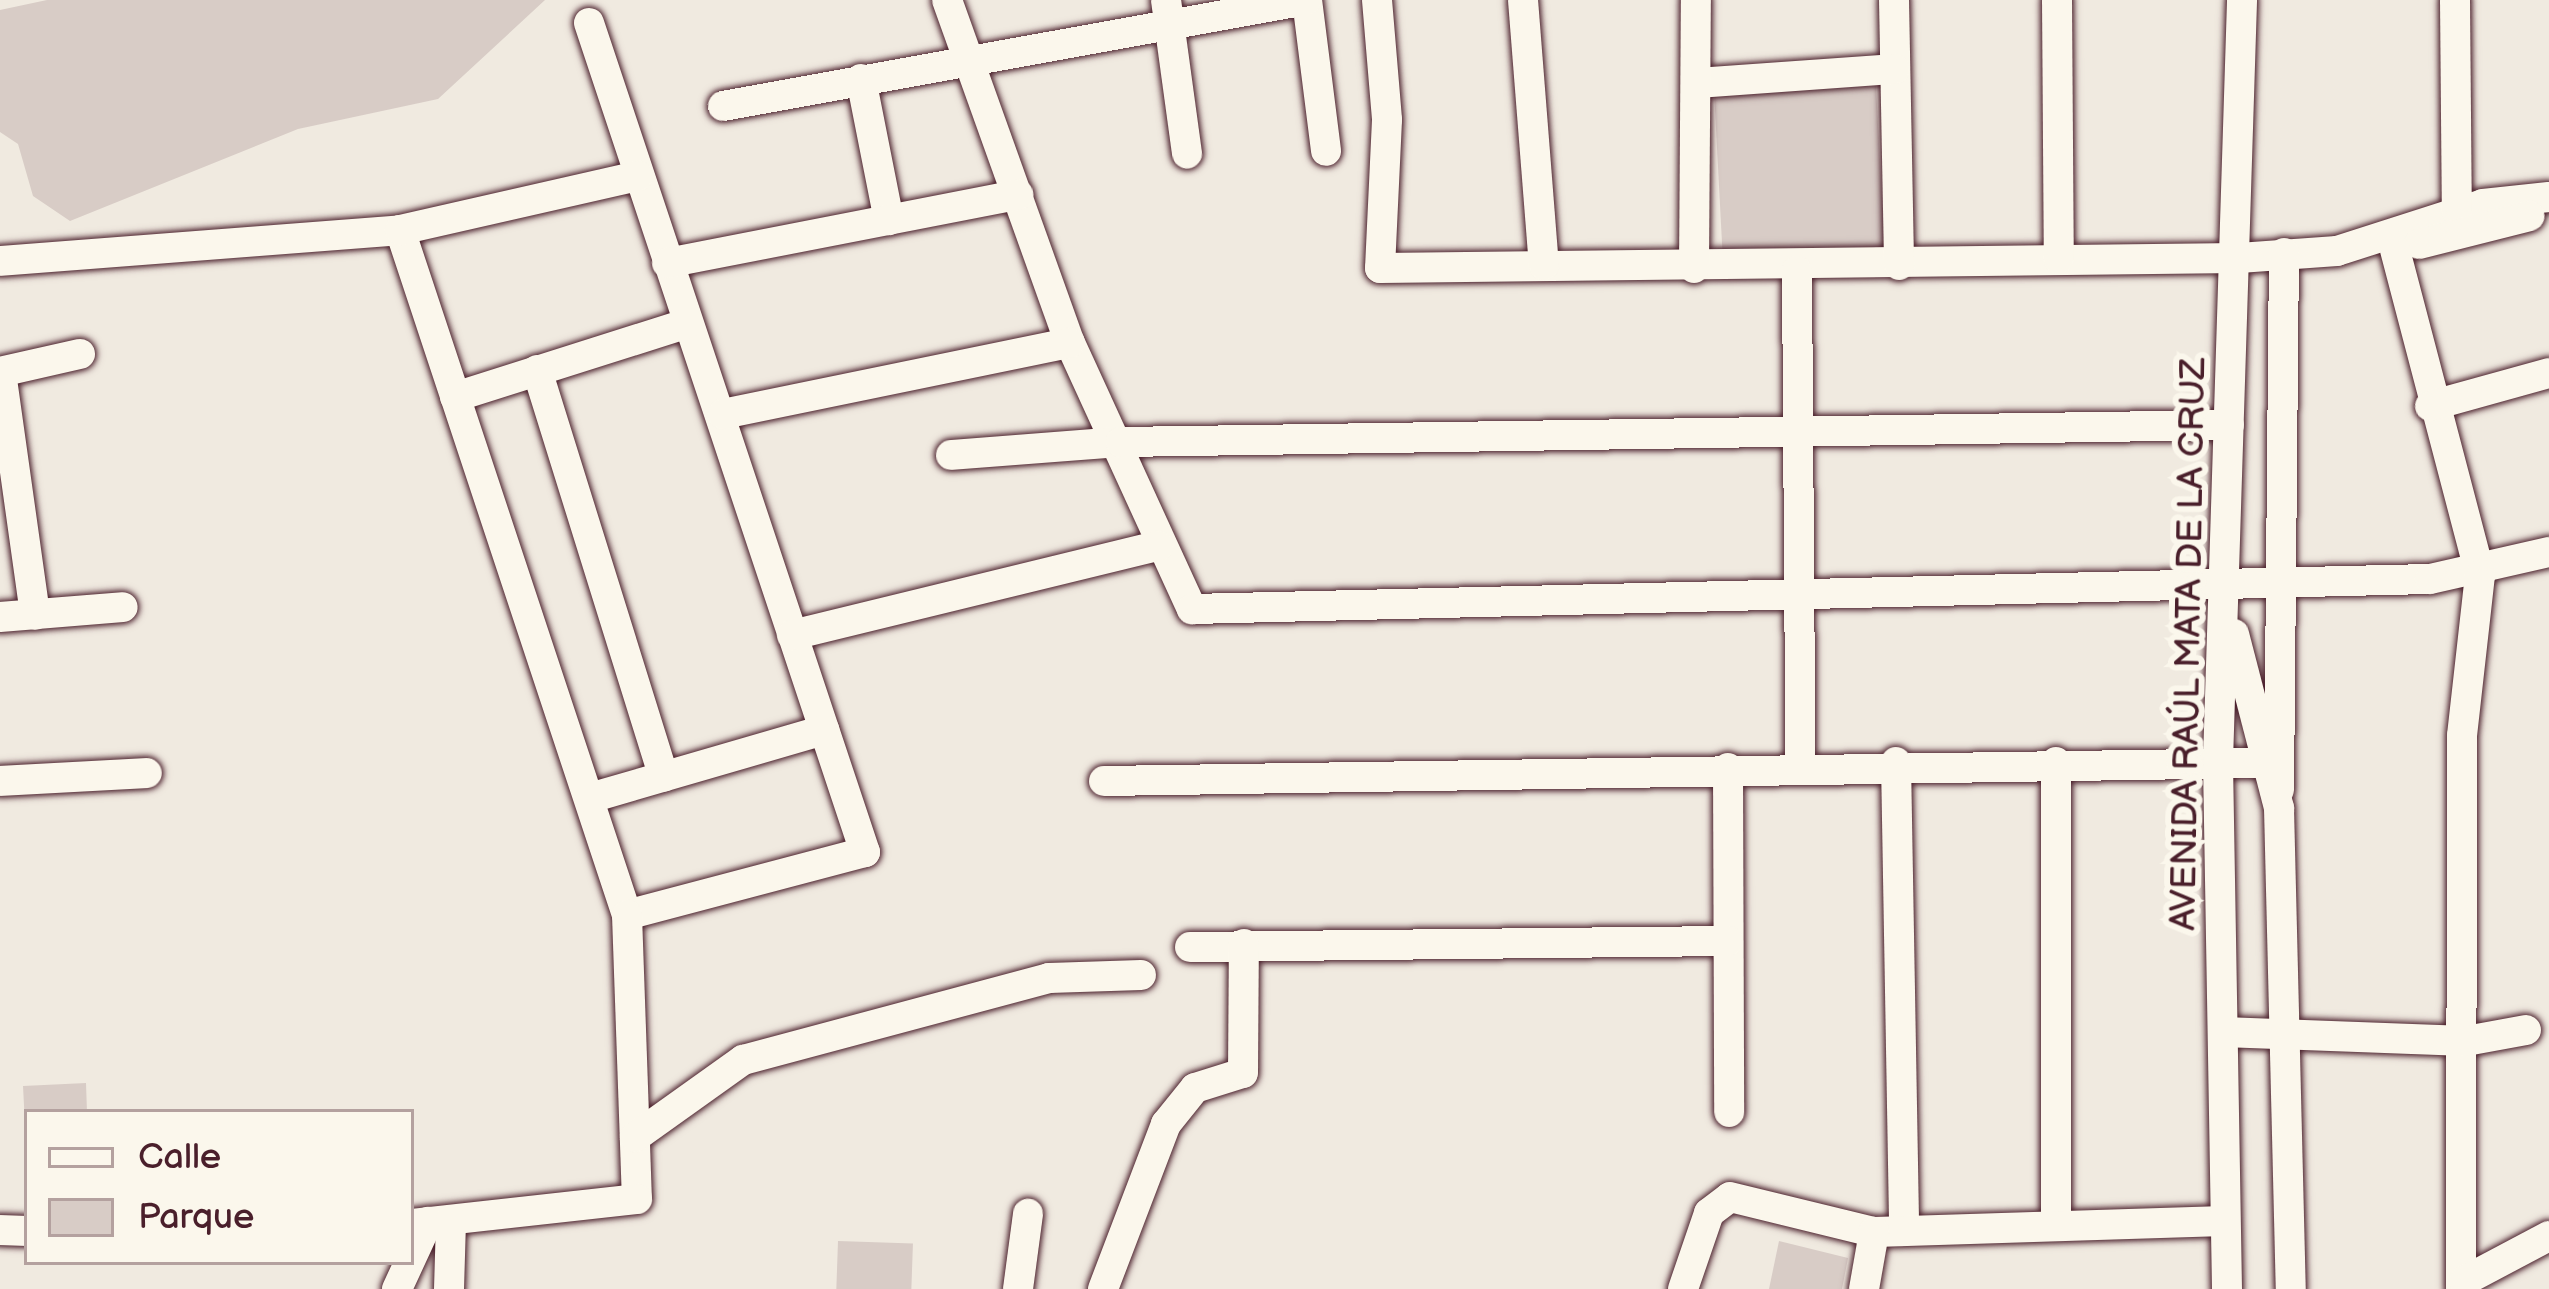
<!DOCTYPE html>
<html>
<head>
<meta charset="utf-8">
<style>
  body { margin:0 }
  #map { position:relative; width:2549px; height:1289px; overflow:hidden; background:#f0eae0; font-family:"Balsamiq Sans",sans-serif }
  div>[style] { position:absolute }
  .green>* { inset:0; background:#d8ccc6; transform-origin:0 0 }
  .roads { filter:drop-shadow(0 0 3px #4a1f2b) drop-shadow(0 0 3px #4a1f2b) }
  .minor>* { height:30px; margin:-15px; padding:0 15px; transform-origin:15px; border-radius:15px; background:#fbf7ec }
  span { translate:-50% -50%; white-space:nowrap; text-align:center; line-height:1.15; -webkit-text-stroke:12px #fbf7ec; paint-order:stroke }
  .street-label { font-size:36px; color:#4a1f2b }
  .legend { position:absolute; left:24px; top:1109px; width:390px; height:156px; box-sizing:border-box; background:#fbf7ec; border:3px solid #b4a19f; margin:0; padding:15px 21px; list-style:none; font-size:36px; color:#4a1f2b }
  .legend li { display:flex; align-items:center; gap:24px; height:60px }
  .legend b { width:60px; border:3px solid #b4a19f }
</style>
</head>
<body>
<div id="map">
  <div class="green">
    <i style="clip-path:polygon(47px 0,545px 0,438px 99px,298px 129px,70px 221px,33px 196px,18px 144px,0 132px,0 10px)"></i>
    <i style="left:1876px;top:86px;width:165px;height:162px;rotate:87deg"></i>
    <i style="clip-path:polygon(86px 1083px,87px 1112px,27px 1112px,27px 1164px,23px 1086px)"></i>
    <i style="left:838px;top:1241px;width:75px;height:48px;rotate:2deg"></i>
    <i style="clip-path:polygon(1779px 1241px,1848px 1258px,1842px 1289px,1769px 1289px)"></i>
  </div>
  <div class="roads">
    <div class="minor">
      <i style="left:947px;top:0;width:364px;rotate:70.3deg"></i>
      <i style="left:1070px;top:343px;width:293px;rotate:65.4deg"></i>
      <i style="left:1192px;top:609px;width:1238px;rotate:-1.39deg"></i>
      <i style="left:2430px;top:579px;width:122px;rotate:-12.8deg"></i>
      <i style="left:1166px;top:0;width:155px;rotate:82.2deg"></i>
      <i style="left:1307px;top:0;width:152px;rotate:82.8deg"></i>
      <i style="left:1377px;top:0;width:120px;rotate:85.2deg"></i>
      <i style="left:1387px;top:120px;width:148px;rotate:92.7deg"></i>
      <i style="left:1380px;top:268px;width:859px;rotate:-0.67deg"></i>
      <i style="left:2239px;top:258px;width:98px;rotate:-4.1deg"></i>
      <i style="left:2337px;top:251px;width:153px;rotate:-17.8deg"></i>
      <i style="left:2483px;top:204px;width:66px;rotate:-6.1deg"></i>
      <i style="left:1523px;top:0;width:266px;rotate:85.5deg"></i>
      <i style="left:1894px;top:0;width:265px;rotate:88.9deg"></i>
      <i style="left:2057px;top:0;width:259px;rotate:89.6deg"></i>
      <i style="left:2455px;top:0;width:211px;rotate:89.5deg"></i>
      <i style="left:589px;top:23px;width:874px;rotate:71.59deg"></i>
      <i style="left:865px;top:852px;width:246px;rotate:165.2deg"></i>
      <i style="left:861px;top:79px;width:144px;rotate:78.8deg"></i>
      <i style="left:1698px;top:83px;width:197px;rotate:-4.1deg"></i>
      <i style="left:723px;top:106px;width:593px;rotate:-10.3deg"></i>
      <i style="left:400px;top:230px;width:722px;rotate:71.67deg"></i>
      <i style="left:627px;top:915px;width:284px;rotate:88deg"></i>
      <i style="left:637px;top:1199px;width:227px;rotate:173.7deg"></i>
      <i style="left:2419px;top:244px;width:114px;rotate:-14.2deg"></i>
      <i style="left:2395px;top:250px;width:336px;rotate:75.3deg"></i>
      <i style="left:2480px;top:575px;width:161px;rotate:96.4deg"></i>
      <i style="left:2462px;top:735px;width:554px;rotate:90.1deg"></i>
      <i style="left:0;top:261px;width:401px;rotate:-4.4deg"></i>
      <i style="left:400px;top:230px;width:244px;rotate:-12.8deg"></i>
      <i style="left:667px;top:263px;width:358px;rotate:-11deg"></i>
      <i style="left:1694px;top:268px;width:268px;rotate:-89.6deg"></i>
      <i style="left:1797px;top:271px;width:491px;rotate:89.6deg"></i>
      <i style="left:537px;top:370px;width:426px;rotate:72.7deg"></i>
      <i style="left:0;top:372px;width:82px;rotate:-12.7deg"></i>
      <i style="left:1px;top:372px;width:245px;rotate:82deg"></i>
      <i style="left:455px;top:397px;width:244px;rotate:-17.6deg"></i>
      <i style="left:2430px;top:406px;width:123px;rotate:-15.5deg"></i>
      <i style="left:723px;top:414px;width:354px;rotate:-11.6deg"></i>
      <i style="left:951px;top:455px;width:170px;rotate:-4.4deg"></i>
      <i style="left:1121px;top:442px;width:1108px;rotate:-0.88deg"></i>
      <i style="left:0;top:617px;width:123px;rotate:-4.6deg"></i>
      <i style="left:2234px;top:634px;width:180px;rotate:75.5deg"></i>
      <i style="left:2279px;top:808px;width:481px;rotate:88.6deg"></i>
      <i style="left:792px;top:635px;width:377px;rotate:-13.7deg"></i>
      <i style="left:1896px;top:762px;width:469px;rotate:89deg"></i>
      <i style="left:2056px;top:762px;width:461px;rotate:90deg"></i>
      <i style="left:1728px;top:768px;width:344px;rotate:89.8deg"></i>
      <i style="left:0;top:781px;width:147px;rotate:-3.1deg"></i>
      <i style="left:1104px;top:781px;width:1157px;rotate:-0.89deg"></i>
      <i style="left:2279px;top:790px;width:537px;rotate:-89.47deg"></i>
      <i style="left:590px;top:798px;width:244px;rotate:-16.2deg"></i>
      <i style="left:1190px;top:947px;width:538px;rotate:-0.64deg"></i>
      <i style="left:2223px;top:1032px;width:243px;rotate:2.1deg"></i>
      <i style="left:2466px;top:1041px;width:61px;rotate:-10.4deg"></i>
      <i style="left:635px;top:1137px;width:133px;rotate:-35.5deg"></i>
      <i style="left:743px;top:1060px;width:317px;rotate:-15deg"></i>
      <i style="left:1049px;top:978px;width:92px;rotate:-1.9deg"></i>
      <i style="left:0;top:1230px;width:27px;rotate:2deg"></i>
      <i style="left:2464px;top:1281px;width:96px;rotate:-27.9deg"></i>
      <i style="left:397px;top:1289px;width:74px;rotate:-65.2deg"></i>
      <i style="left:449px;top:1289px;width:69px;rotate:-88.3deg"></i>
      <i style="left:1018px;top:1289px;width:76px;rotate:-82.4deg"></i>
      <i style="left:1103px;top:1289px;width:177px;rotate:-69.1deg"></i>
      <i style="left:1166px;top:1124px;width:46px;rotate:-51.1deg"></i>
      <i style="left:1195px;top:1088px;width:50px;rotate:-17.4deg"></i>
      <i style="left:1243px;top:1073px;width:129px;rotate:-89.6deg"></i>
      <i style="left:1683px;top:1289px;width:80px;rotate:-71.1deg"></i>
      <i style="left:1709px;top:1213px;width:26px;rotate:-37deg"></i>
      <i style="left:1730px;top:1197px;width:148px;rotate:13.7deg"></i>
      <i style="left:1874px;top:1232px;width:351px;rotate:-1.8deg"></i>
      <i style="left:1864px;top:1289px;width:58px;rotate:-80deg"></i>
      <i style="left:2227px;top:1289px;width:528px;rotate:-90.98deg"></i>
      <i style="left:2218px;top:761px;width:761px;rotate:-88.19deg"></i>
    </div>
  </div>
  <div class="street-label">
    <span style="left:2189px;top:644px;rotate:-89deg">AVENIDA RAÚL MATA DE LA CRUZ</span>
  </div>
  <ul class="legend">
  <li><b style="height:15px;background:#fbf7ec"></b>Calle</li>
  <li><b style="height:33px;background:#d8ccc6"></b>Parque</li>
  </ul>
</div>
</body>
</html>
